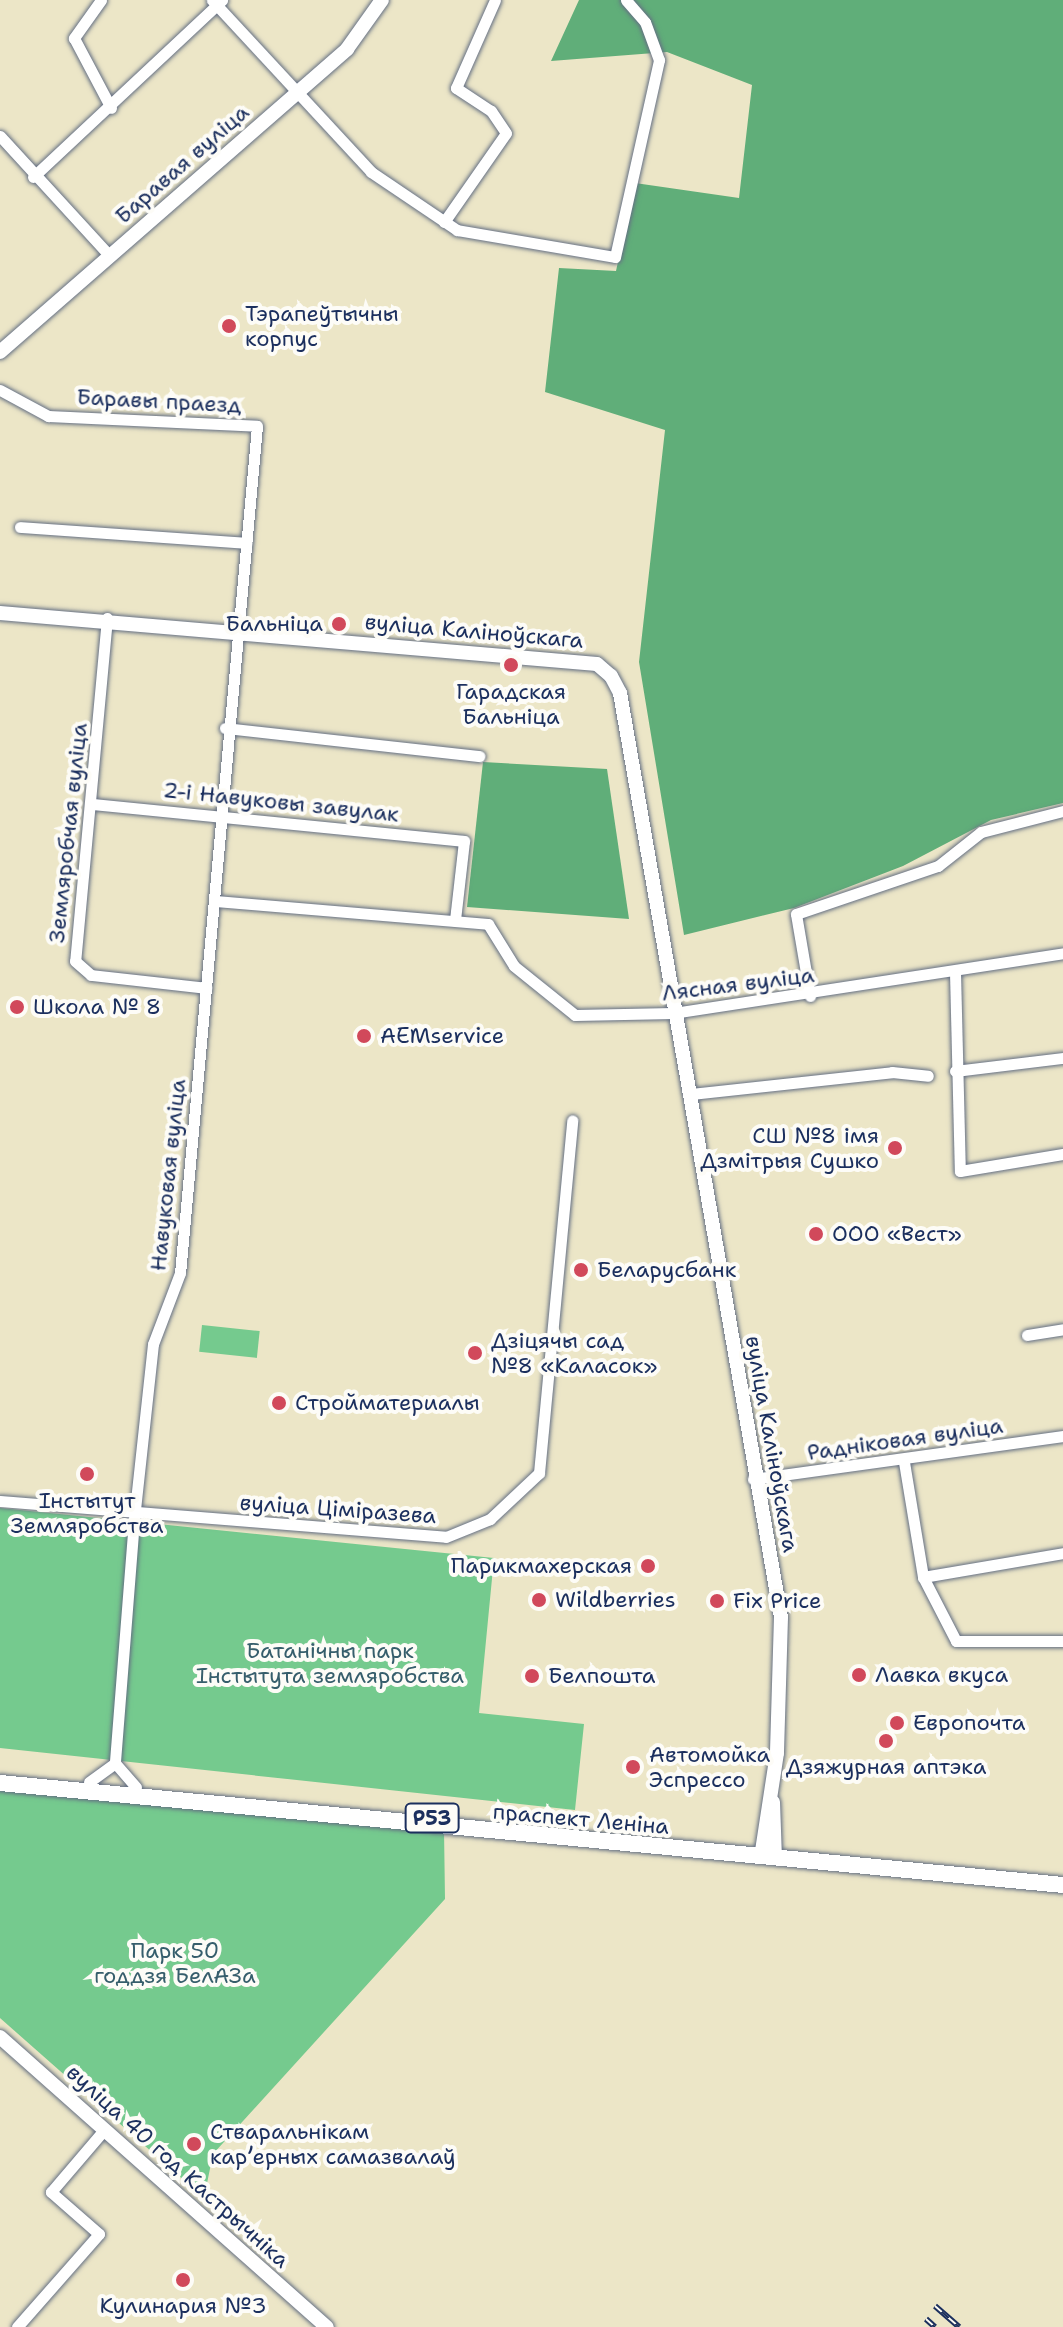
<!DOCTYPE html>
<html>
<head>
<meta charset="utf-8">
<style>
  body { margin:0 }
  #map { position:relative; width:1063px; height:2327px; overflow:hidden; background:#ece6c7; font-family:"Shantell Sans",sans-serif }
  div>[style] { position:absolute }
  .green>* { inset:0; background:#75ca8e; transform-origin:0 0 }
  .forest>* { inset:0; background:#60ae79 }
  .roads { filter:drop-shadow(0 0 2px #646f83) drop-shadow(0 0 2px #646f83) }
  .street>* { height:11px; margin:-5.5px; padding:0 5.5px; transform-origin:5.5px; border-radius:5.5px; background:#fff }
  .secondary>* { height:14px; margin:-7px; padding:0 7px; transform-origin:7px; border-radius:7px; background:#fff }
  .primary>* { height:16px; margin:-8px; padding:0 8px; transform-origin:8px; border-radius:8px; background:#fff }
  .rail>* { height:6px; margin-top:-3px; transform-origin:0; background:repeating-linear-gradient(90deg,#fdfcf7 0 9px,#1b2f5e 0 18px); box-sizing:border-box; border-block:2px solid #1b2f5e }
  .dots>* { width:22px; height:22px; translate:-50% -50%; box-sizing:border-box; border:4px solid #fdfcf7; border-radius:50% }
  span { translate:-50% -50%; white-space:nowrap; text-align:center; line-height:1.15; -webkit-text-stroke:8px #fdfcf7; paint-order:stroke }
  .shield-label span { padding:2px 6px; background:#fdfcf7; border:2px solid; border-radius:6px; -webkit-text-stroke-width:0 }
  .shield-label { font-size:20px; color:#1b2f5e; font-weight:700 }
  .street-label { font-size:22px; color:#1b2f5e }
  .poi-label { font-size:22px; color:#1b2f5e }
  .left { translate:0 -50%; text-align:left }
  .right { translate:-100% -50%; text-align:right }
  .park-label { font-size:22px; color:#365e6c }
</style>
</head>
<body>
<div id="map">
  <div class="green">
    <i style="left:202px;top:1325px;width:58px;height:27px;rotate:6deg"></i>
    <i style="clip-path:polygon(0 1508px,494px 1558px,479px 1713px,584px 1724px,575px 1810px,0 1748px)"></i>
    <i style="clip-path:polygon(0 1788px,444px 1829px,445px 1899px,213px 2154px,204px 2198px,0 2018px)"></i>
  </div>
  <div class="forest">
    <i style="clip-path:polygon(579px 0,1063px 0,1063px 803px,991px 820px,903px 866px,794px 908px,684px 935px,639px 662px,665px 430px,545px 392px,559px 268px,616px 271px,635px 183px,739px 198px,752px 85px,667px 52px,551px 61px)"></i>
    <i style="clip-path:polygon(483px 762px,607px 769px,629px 919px,467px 907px)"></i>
  </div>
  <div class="roads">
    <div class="street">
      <i style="left:101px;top:0;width:47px;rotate:125.4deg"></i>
      <i style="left:74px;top:38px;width:79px;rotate:62.1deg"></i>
      <i style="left:212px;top:0;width:234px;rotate:47.2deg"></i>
      <i style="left:371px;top:172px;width:104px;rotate:34deg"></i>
      <i style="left:457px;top:230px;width:160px;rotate:9.7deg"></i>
      <i style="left:615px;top:257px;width:202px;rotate:-77.4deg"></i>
      <i style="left:659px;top:60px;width:40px;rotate:-110.2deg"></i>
      <i style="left:645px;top:22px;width:29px;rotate:-131deg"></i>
      <i style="left:0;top:136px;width:163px;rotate:47.5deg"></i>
      <i style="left:33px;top:177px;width:259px;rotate:-43.1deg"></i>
      <i style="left:444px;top:222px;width:108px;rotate:-55.1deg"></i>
      <i style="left:506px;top:133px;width:27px;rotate:-124deg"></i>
      <i style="left:491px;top:111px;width:42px;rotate:-146.7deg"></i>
      <i style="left:456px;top:88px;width:96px;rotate:-66.1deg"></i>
      <i style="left:0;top:390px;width:55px;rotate:28.4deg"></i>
      <i style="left:48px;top:416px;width:209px;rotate:2.7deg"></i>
      <i style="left:257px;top:426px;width:850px;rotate:95.19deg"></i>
      <i style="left:180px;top:1273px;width:76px;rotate:110.8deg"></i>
      <i style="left:153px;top:1344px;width:177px;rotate:96.2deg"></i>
      <i style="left:134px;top:1520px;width:244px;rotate:94.5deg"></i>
      <i style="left:115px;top:1763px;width:32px;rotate:49deg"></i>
      <i style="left:20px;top:527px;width:227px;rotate:4deg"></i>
      <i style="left:107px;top:618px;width:344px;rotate:95.3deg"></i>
      <i style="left:75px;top:961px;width:21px;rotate:41deg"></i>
      <i style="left:91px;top:975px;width:116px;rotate:6.4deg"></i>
      <i style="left:225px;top:728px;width:256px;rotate:6.3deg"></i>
      <i style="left:93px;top:804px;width:373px;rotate:5.7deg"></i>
      <i style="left:464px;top:841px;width:80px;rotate:96.5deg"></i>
      <i style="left:215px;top:901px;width:274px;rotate:4.8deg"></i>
      <i style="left:488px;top:924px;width:49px;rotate:58.2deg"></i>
      <i style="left:514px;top:966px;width:78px;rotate:38.8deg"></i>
      <i style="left:575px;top:1015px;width:98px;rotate:-1.2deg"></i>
      <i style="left:673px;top:1013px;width:395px;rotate:-8.7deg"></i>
      <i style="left:955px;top:972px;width:199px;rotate:88.6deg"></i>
      <i style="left:960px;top:1171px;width:104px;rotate:-9.4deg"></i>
      <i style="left:810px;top:996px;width:83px;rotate:-99.7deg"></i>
      <i style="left:796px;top:914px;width:150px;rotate:-18.7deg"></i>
      <i style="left:938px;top:866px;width:55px;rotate:-38.3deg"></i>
      <i style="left:981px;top:832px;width:85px;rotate:-14.4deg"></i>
      <i style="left:955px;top:1071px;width:109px;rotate:-6.9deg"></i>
      <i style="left:691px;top:1094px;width:202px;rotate:-6.2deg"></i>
      <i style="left:892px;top:1072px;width:36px;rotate:6deg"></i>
      <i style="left:1027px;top:1335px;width:36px;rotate:-9deg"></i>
      <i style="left:904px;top:1462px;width:117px;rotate:80.6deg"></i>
      <i style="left:923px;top:1577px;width:142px;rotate:-9.7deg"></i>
      <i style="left:753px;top:1479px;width:313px;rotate:-7.9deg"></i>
      <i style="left:0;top:1501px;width:447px;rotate:4.6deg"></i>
      <i style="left:446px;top:1537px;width:48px;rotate:-22.2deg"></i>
      <i style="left:490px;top:1519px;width:67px;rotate:-43.2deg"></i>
      <i style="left:539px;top:1473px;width:354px;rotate:-84.6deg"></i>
      <i style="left:923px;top:1577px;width:72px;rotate:62.7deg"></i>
      <i style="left:956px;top:1641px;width:107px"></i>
      <i style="left:89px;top:1782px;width:32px;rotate:-36deg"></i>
      <i style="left:17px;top:2327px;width:124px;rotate:-48.6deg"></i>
      <i style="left:99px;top:2234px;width:64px;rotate:-138.8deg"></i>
      <i style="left:51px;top:2192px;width:82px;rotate:-49.5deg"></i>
    </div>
    <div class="secondary">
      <i style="left:0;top:352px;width:461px;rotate:-41.1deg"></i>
      <i style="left:347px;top:49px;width:60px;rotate:-54.5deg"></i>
      <i style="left:0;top:613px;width:599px;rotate:4.88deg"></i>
      <i style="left:597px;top:664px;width:18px;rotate:41deg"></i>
      <i style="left:611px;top:676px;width:19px;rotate:62deg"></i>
      <i style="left:620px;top:693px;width:938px;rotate:80.12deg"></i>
      <i style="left:781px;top:1617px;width:136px;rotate:91.7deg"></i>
      <i style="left:777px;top:1753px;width:105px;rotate:98.7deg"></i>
      <i style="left:773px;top:1802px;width:56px;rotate:88deg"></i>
      <i style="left:0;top:2037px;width:437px;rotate:41.6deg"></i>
    </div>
    <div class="primary">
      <i style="left:0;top:1783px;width:1068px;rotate:5.48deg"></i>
    </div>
  </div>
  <div class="rail">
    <i style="left:935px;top:2306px;width:32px;rotate:41deg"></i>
    <i style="left:926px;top:2319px;width:12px;rotate:42deg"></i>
  </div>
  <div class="dots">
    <i style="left:229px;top:326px;background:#d1495b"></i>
    <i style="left:339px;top:624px;background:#d1495b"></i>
    <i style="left:511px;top:665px;background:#d1495b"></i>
    <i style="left:17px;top:1007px;background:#d1495b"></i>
    <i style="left:364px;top:1036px;background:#d1495b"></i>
    <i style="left:895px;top:1148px;background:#d1495b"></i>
    <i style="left:816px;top:1234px;background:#d1495b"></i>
    <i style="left:581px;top:1270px;background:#d1495b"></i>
    <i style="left:475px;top:1353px;background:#d1495b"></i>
    <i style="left:279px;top:1403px;background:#d1495b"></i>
    <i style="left:87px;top:1474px;background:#d1495b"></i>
    <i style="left:648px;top:1566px;background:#d1495b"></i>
    <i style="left:539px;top:1600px;background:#d1495b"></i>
    <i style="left:717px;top:1601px;background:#d1495b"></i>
    <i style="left:859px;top:1675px;background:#d1495b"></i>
    <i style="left:532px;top:1676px;background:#d1495b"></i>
    <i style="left:897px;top:1723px;background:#d1495b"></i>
    <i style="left:886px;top:1741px;background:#d1495b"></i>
    <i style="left:633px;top:1767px;background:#d1495b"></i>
    <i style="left:194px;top:2144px;background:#d1495b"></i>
    <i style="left:183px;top:2280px;background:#d1495b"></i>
  </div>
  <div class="shield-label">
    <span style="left:432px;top:1818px">Р53</span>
  </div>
  <div class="street-label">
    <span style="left:182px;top:164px;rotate:-41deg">Баравая вуліца</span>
    <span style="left:159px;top:401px;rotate:3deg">Баравы праезд</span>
    <span style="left:474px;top:631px;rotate:5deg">вуліца Каліноўскага</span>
    <span style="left:281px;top:802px;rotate:6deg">2-і Навуковы завулак</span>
    <span style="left:68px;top:833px;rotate:-84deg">Земляробчая вуліца</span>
    <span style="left:738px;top:984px;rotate:-7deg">Лясная вуліца</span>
    <span style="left:168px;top:1175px;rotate:-84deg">Навуковая вуліца</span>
    <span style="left:905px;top:1439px;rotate:-8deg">Радніковая вуліца</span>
    <span style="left:772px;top:1444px;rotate:80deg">вуліца Каліноўскага</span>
    <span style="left:338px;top:1509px;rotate:4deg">вуліца Ціміразева</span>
    <span style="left:581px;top:1819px;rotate:5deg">праспект Леніна</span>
    <span style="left:178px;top:2166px;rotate:42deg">вуліца 40 год Кастрычніка</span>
  </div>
  <div class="poi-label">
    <span class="left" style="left:245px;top:326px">Тэрапеўтычны<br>корпус</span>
    <span class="right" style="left:323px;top:624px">Бальніца</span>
    <span style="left:511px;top:704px">Гарадская<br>Бальніца</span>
    <span class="left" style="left:33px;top:1007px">Школа № 8</span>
    <span class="left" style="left:380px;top:1036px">AEMservice</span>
    <span class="right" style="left:879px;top:1148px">СШ №8 імя<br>Дзмітрыя Сушко</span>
    <span class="left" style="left:832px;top:1234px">ООО «Вест»</span>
    <span class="left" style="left:597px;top:1270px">Беларусбанк</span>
    <span class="left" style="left:491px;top:1353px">Дзіцячы сад<br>№8 «Каласок»</span>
    <span class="left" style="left:295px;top:1403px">Стройматериалы</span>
    <span style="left:87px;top:1513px">Інстытут<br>Земляробства</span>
    <span class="right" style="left:632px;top:1566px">Парикмахерская</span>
    <span class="left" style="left:555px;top:1600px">Wildberries</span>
    <span class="left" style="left:733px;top:1601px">Fix Price</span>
    <span class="left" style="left:875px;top:1675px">Лавка вкуса</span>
    <span class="left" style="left:548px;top:1676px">Белпошта</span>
    <span class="left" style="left:913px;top:1723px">Европочта</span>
    <span class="left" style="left:649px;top:1767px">Автомойка<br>Эспрессо</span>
    <span style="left:886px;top:1767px">Дзяжурная аптэка</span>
    <span class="left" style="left:210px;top:2144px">Стваральнікам<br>карʼерных самазвалаў</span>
    <span style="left:183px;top:2306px">Кулинария №3</span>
  </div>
  <div class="park-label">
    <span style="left:330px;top:1663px">Батанічны парк<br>Інстытута земляробства</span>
    <span style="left:175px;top:1963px">Парк 50<br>годдзя БелАЗа</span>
  </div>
</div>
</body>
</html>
